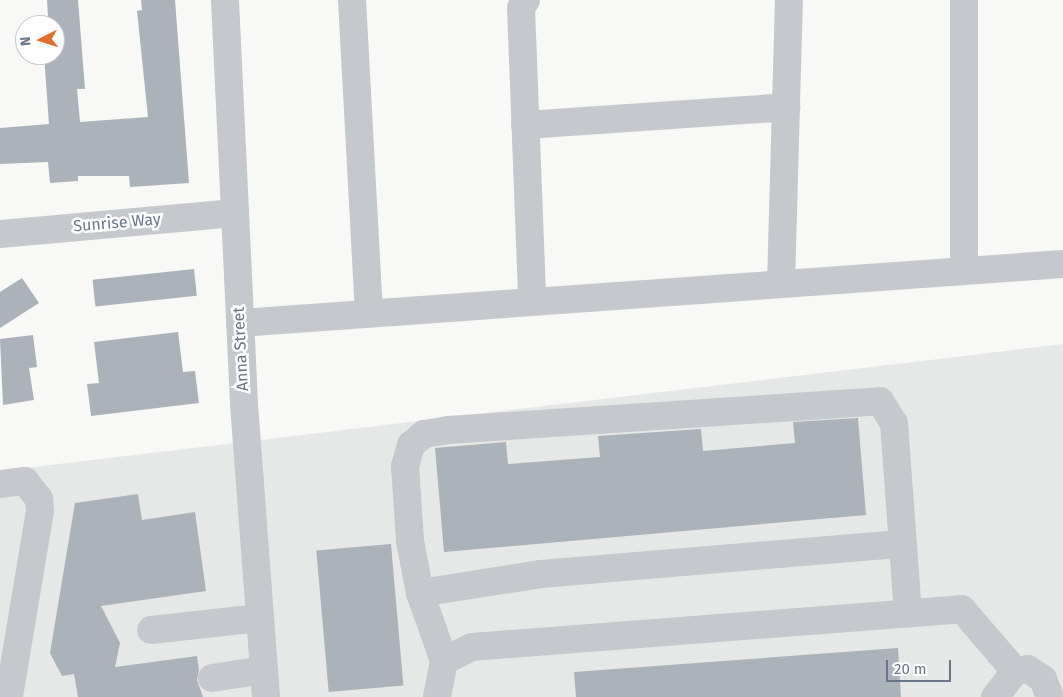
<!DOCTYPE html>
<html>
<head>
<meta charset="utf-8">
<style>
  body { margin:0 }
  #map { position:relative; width:1063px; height:697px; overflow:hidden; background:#f8f9f6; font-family:"Fira Sans",sans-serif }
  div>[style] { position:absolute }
  .built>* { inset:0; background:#e6e8e7 }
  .building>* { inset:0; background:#abb2b9; transform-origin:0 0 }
  .minor>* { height:28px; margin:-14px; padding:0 14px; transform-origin:14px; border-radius:14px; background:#c5c8cc }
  span { translate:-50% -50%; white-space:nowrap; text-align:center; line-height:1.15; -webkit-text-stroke:5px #fff; paint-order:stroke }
  .street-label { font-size:16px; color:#687687 }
  .north { position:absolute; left:15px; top:15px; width:50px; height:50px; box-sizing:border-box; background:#fff; border:1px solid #c3c8cf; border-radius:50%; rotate:265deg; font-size:14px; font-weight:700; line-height:20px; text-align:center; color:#687687 }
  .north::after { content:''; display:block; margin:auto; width:18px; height:22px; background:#e16d2e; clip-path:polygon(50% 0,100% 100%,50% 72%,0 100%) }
  .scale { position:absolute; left:886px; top:660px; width:65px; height:22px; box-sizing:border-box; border:2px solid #687687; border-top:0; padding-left:6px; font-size:15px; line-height:18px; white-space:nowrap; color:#687687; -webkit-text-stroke:4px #fff; paint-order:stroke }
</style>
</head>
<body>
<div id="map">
  <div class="built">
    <i style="clip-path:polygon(1063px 344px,1063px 697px,0 697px,0 471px)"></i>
  </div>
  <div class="building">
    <i style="clip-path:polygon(47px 0,78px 0,85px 89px,77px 89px,80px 122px,148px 117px,137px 11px,142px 10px,141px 0,175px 0,189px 183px,130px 187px,129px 176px,78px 176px,78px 181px,50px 183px,48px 162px,0 164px,0 128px,49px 124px,44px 55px,55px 55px,55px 25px,42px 25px,41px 17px,48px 17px)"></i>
    <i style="left:194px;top:269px;width:27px;height:102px;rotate:84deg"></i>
    <i style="clip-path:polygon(22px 278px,39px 303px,0 328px,0 292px)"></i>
    <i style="clip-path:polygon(178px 332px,183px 372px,195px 371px,199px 403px,91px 416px,87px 384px,99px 383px,94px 342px)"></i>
    <i style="clip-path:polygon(33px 335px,37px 367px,29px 368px,34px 400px,3px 405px,0 339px)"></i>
    <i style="clip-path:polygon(858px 418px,866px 515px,444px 552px,435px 448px,506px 442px,508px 464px,600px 457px,598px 436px,701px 429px,703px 451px,795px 443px,793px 422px)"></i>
    <i style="clip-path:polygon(138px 494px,142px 520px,195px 512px,206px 591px,101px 606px,120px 643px,115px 667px,197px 656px,199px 670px,197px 680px,203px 697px,78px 697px,74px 674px,62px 676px,50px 653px,75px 503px)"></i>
    <i style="left:391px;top:544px;width:142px;height:75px;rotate:85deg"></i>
    <i style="clip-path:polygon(898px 648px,901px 697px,576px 697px,574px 672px)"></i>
  </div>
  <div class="minor">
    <i style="left:225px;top:0;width:404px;rotate:87.3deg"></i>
    <i style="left:244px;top:404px;width:294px;rotate:85.7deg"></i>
    <i style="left:352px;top:0;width:313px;rotate:86.9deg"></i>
    <i style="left:526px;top:0;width:9px;rotate:122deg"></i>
    <i style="left:521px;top:8px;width:293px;rotate:87.8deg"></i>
    <i style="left:525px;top:125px;width:262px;rotate:-3.9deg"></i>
    <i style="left:0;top:234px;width:236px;rotate:-5.1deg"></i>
    <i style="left:964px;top:271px;width:271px;rotate:-90deg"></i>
    <i style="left:781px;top:284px;width:284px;rotate:-88.4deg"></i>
    <i style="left:240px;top:323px;width:825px;rotate:-4.1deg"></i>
    <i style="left:0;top:484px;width:25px;rotate:-7deg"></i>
    <i style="left:25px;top:481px;width:23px;rotate:52deg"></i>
    <i style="left:39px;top:499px;width:12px;rotate:85deg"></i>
    <i style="left:40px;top:511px;width:189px;rotate:99.5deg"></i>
    <i style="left:420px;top:593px;width:122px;rotate:-8.9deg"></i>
    <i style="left:541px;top:574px;width:360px;rotate:-4.8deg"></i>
    <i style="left:151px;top:630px;width:109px;rotate:-6.3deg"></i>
    <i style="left:444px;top:661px;width:72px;rotate:-109.4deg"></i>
    <i style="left:420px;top:593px;width:53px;rotate:-100.9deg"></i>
    <i style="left:410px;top:541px;width:75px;rotate:-93.8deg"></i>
    <i style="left:405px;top:466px;width:22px;rotate:-74deg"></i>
    <i style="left:411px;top:445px;width:17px;rotate:-40deg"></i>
    <i style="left:424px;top:434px;width:24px;rotate:-9deg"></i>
    <i style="left:448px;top:430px;width:433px;rotate:-3.8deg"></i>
    <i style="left:880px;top:401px;width:26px;rotate:58deg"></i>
    <i style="left:894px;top:423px;width:191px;rotate:85.8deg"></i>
    <i style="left:212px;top:678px;width:52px;rotate:-8.9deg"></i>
    <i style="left:437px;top:697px;width:37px;rotate:-79deg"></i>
    <i style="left:444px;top:661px;width:31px;rotate:-27deg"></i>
    <i style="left:472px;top:647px;width:491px;rotate:-4.4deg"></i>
    <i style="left:962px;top:609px;width:82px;rotate:49.5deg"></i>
    <i style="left:995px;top:697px;width:33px;rotate:-52deg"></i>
    <i style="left:1015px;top:671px;width:13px;rotate:-9deg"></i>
    <i style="left:1028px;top:669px;width:18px;rotate:34deg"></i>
    <i style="left:1043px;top:679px;width:19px;rotate:69deg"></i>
  </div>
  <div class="street-label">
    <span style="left:117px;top:223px;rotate:-5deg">Sunrise Way</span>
    <span style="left:241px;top:349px;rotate:-93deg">Anna Street</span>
  </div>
  <div class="north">N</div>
  <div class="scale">20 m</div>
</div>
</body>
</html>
